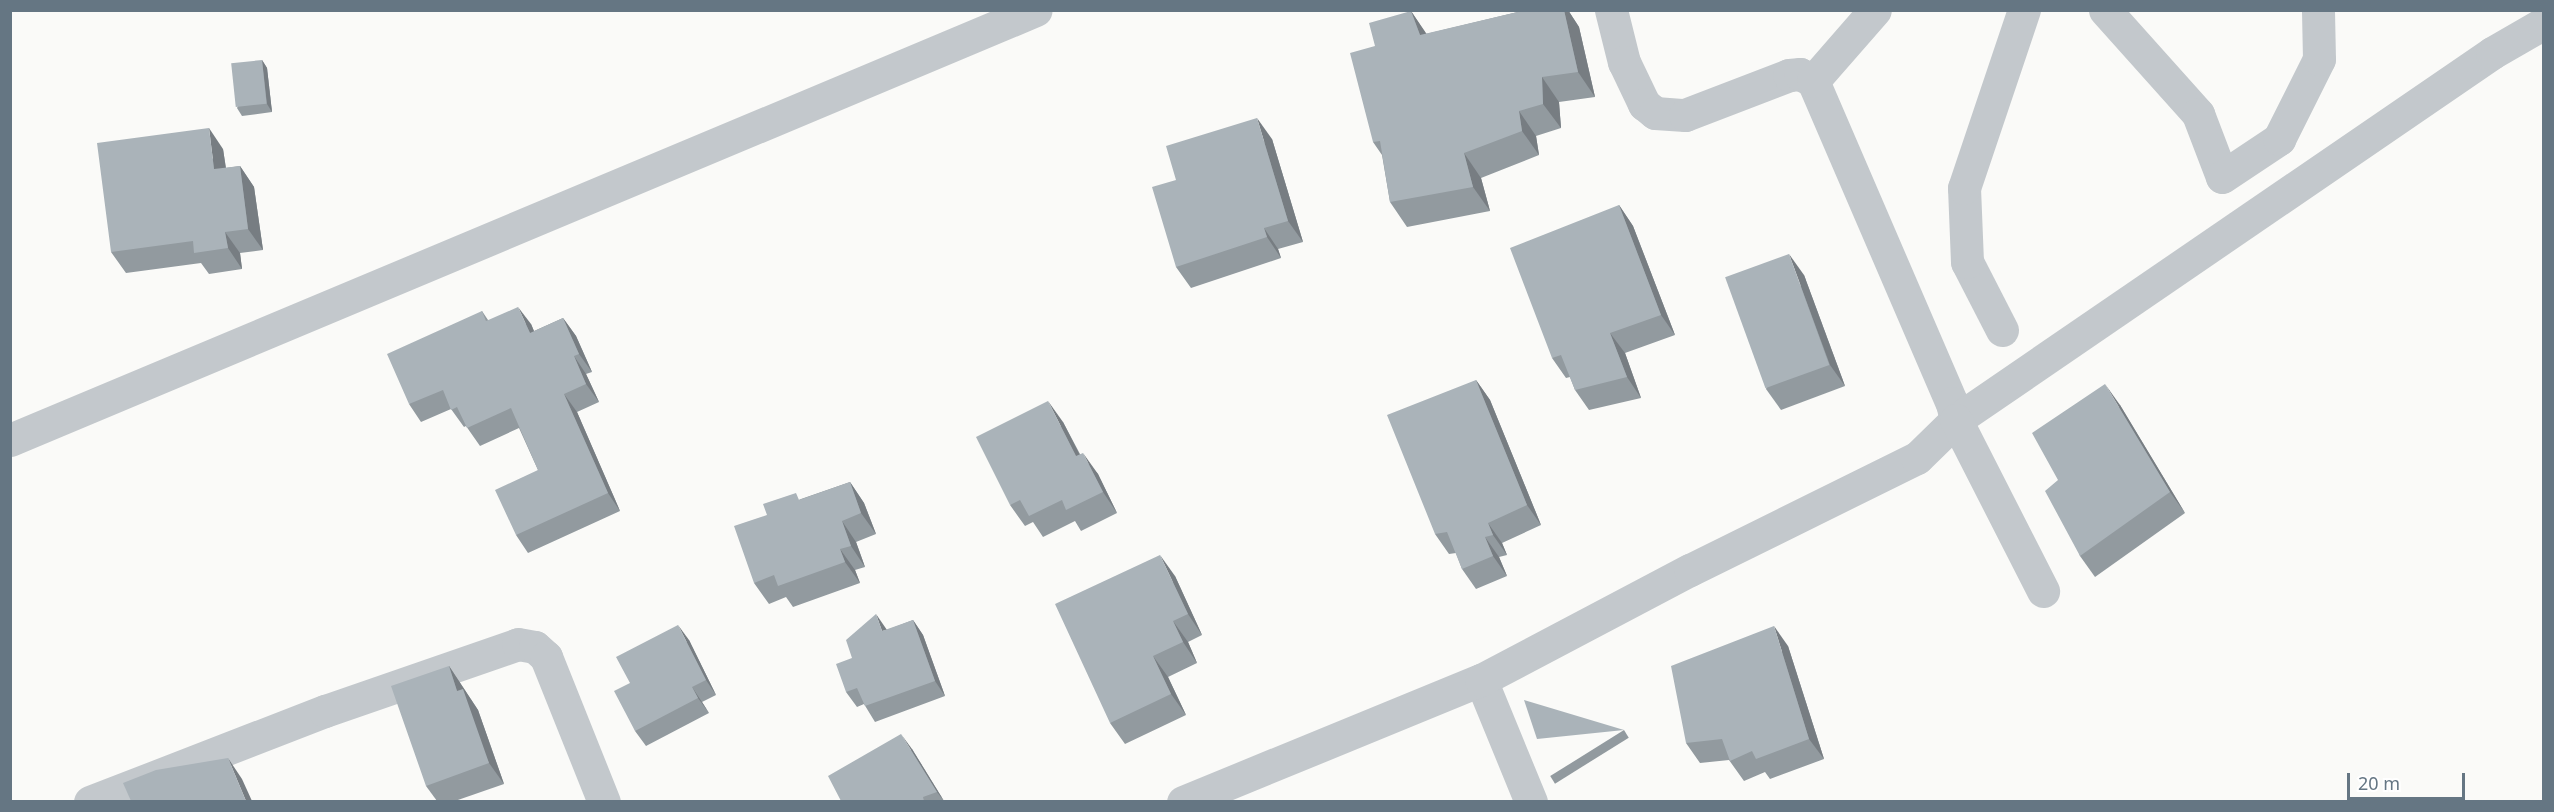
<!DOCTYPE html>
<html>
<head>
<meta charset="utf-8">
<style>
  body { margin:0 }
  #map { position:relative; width:2554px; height:812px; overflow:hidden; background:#fafaf8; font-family:"Noto Sans",sans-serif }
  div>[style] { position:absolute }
  .minor>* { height:33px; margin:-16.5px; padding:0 16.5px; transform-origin:16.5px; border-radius:16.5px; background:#c3c8cc }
  .wall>* { inset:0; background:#929a9f; transform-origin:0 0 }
  .shaded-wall>* { inset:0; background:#777d82 }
  .building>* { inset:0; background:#aab3b9; transform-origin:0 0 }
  span { translate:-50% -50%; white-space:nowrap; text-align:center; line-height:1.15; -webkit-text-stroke:6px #fff; paint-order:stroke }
  .frame { position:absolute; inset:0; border:12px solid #657683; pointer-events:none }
  .scale { position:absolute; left:2347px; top:773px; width:118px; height:27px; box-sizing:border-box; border:3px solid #657683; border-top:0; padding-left:8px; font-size:18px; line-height:21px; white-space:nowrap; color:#657683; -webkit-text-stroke:4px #fff; paint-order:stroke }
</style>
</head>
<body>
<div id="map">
  <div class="minor">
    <i style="left:1611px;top:10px;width:54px;rotate:76deg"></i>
    <i style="left:1624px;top:62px;width:47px;rotate:64.5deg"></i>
    <i style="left:1644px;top:104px;width:14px;rotate:39deg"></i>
    <i style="left:1655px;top:113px;width:30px;rotate:4deg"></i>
    <i style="left:1685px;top:115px;width:111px;rotate:-21deg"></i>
    <i style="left:1789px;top:75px;width:11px;rotate:-5deg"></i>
    <i style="left:1800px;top:74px;width:15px;rotate:28deg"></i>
    <i style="left:1813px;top:81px;width:351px;rotate:66.7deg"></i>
    <i style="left:1952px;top:403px;width:17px;rotate:77deg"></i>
    <i style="left:1956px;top:420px;width:650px;rotate:-34.4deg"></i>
    <i style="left:2492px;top:53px;width:60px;rotate:-30deg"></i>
    <i style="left:2105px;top:10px;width:140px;rotate:48.2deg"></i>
    <i style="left:2198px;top:114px;width:67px;rotate:69.1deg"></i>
    <i style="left:2222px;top:177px;width:69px;rotate:-33.7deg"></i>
    <i style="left:2279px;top:139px;width:89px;rotate:-63.4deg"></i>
    <i style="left:2319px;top:59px;width:49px;rotate:-91.2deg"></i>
    <i style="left:1813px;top:81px;width:94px;rotate:-48.9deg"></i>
    <i style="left:2002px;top:330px;width:76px;rotate:-117.2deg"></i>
    <i style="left:1967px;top:262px;width:74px;rotate:-92.3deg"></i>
    <i style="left:1964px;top:188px;width:188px;rotate:-71.4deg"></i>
    <i style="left:10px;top:440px;width:1112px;rotate:-22.74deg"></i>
    <i style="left:1481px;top:680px;width:132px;rotate:67.7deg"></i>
    <i style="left:90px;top:802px;width:252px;rotate:-21.2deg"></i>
    <i style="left:325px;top:711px;width:204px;rotate:-19.1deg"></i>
    <i style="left:518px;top:644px;width:17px;rotate:10deg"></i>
    <i style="left:535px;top:647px;width:15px;rotate:42deg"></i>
    <i style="left:546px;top:657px;width:156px;rotate:68.2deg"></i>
    <i style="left:1183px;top:802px;width:322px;rotate:-22.3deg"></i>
    <i style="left:1481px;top:680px;width:236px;rotate:-27.8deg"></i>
    <i style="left:1690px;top:570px;width:253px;rotate:-26.3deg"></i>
    <i style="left:1917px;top:458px;width:54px;rotate:-44.3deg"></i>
    <i style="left:1956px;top:420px;width:192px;rotate:63deg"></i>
  </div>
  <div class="wall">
    <i style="clip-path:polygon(1526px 10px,1568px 10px,1579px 27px,1595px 97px,1559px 102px,1561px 128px,1536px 136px,1539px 155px,1481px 178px,1490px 211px,1407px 227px,1390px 202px,1382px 155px,1373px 142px,1375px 46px,1411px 11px,1426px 34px)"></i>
    <i style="clip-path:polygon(262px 60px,267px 68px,272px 112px,242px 116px,237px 108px)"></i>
    <i style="clip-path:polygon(1272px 139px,1303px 242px,1278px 249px,1281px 258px,1191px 288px,1176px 267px,1176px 180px)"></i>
    <i style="clip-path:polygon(223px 149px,226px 168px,240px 166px,254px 187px,263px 250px,240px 253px,242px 269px,209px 274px,201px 263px,126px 273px,111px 252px)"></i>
    <i style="clip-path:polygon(1619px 205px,1633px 226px,1675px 335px,1625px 353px,1641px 398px,1589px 410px,1575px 390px,1570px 377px,1566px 378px,1552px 358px)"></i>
    <i style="clip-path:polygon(1804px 275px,1845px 386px,1781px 410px,1766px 389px)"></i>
    <i style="clip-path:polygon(482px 311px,488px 320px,531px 324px,534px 331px,563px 318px,576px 336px,592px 372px,586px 374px,599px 402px,577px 412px,620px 511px,528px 553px,516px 535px,538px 470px,519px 428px,480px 446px,466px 426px,464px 427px,451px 409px,421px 422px,409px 404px)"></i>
    <i style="clip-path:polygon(1476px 380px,1490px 400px,1541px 525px,1502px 543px,1507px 555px,1499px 557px,1507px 576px,1476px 589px,1462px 569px,1456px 553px,1449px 554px,1435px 534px)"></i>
    <i style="clip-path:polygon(2120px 405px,2185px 513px,2095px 577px,2080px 556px,2058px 480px)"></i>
    <i style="clip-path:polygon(1063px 422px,1080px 454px,1098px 474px,1117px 513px,1081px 531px,1075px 521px,1043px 537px,1033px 522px,1025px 526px,1010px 505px)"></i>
    <i style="clip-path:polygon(850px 482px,864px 503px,876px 534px,856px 542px,865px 567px,855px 570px,860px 583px,793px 607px,786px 597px,769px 604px,754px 583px,767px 515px,801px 499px)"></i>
    <i style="clip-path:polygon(1175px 576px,1202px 635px,1188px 642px,1197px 663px,1168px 677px,1186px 715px,1125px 744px,1110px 723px)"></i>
    <i style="clip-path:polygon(913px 620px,923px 635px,945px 696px,875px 722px,864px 704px,857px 707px,846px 692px,852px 658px,887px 630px)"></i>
    <i style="clip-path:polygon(689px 640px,716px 695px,702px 702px,709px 713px,646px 746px,635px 731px,630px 683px)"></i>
    <i style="clip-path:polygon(1788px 646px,1824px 759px,1770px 779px,1765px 772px,1744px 781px,1729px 760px,1700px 763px,1686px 743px)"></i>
    <i style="clip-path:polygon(449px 666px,478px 710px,504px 784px,455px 801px,437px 801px,426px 786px)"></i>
    <i style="left:1624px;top:730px;width:9px;height:87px;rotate:58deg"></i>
    <i style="clip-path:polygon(912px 749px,944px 801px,841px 801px)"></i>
  </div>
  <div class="shaded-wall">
    <i style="clip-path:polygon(1564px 10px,1568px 10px,1579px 27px,1595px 97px,1578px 72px)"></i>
    <i style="clip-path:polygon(1411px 11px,1428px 36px,1420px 35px)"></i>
    <i style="clip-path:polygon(262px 60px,267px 68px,272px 112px,267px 104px)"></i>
    <i style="clip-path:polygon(1542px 77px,1559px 102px,1561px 128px,1543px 104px)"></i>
    <i style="clip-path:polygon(1519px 111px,1536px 136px,1539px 155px,1522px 131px)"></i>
    <i style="clip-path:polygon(1257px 118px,1272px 139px,1303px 242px,1288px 221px)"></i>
    <i style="clip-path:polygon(209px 128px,223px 149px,229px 190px,214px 169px)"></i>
    <i style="clip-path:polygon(1464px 153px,1481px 178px,1490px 211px,1473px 187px)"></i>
    <i style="clip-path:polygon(240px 166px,254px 187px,263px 250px,248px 229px)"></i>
    <i style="clip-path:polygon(1619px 205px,1633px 226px,1675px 335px,1661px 315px)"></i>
    <i style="clip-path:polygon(1264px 228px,1278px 249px,1281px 258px,1267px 237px)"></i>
    <i style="clip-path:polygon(225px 232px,240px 253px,242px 269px,228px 248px)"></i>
    <i style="clip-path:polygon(1789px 254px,1804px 275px,1845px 386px,1830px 365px)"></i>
    <i style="clip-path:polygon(518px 307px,531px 324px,542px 351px,530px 333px)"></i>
    <i style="clip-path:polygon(563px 318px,576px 336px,592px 372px,579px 354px)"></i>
    <i style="clip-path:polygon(1610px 333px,1625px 353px,1641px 398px,1627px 377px)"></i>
    <i style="clip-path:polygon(574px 356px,586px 374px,599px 402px,586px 384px)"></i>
    <i style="clip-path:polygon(1476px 380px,1490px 400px,1541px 525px,1527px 505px)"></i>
    <i style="clip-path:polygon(2105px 384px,2120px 405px,2185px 513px,2170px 492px)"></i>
    <i style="clip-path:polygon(564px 394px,577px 412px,620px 511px,608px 493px)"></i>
    <i style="clip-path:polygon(1048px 401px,1063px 422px,1091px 477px,1076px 456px)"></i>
    <i style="clip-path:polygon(1083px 453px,1098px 474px,1117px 513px,1103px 492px)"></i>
    <i style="clip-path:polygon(850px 482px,864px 503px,876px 534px,861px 513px)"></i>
    <i style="clip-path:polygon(842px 521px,856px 542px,865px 567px,851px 546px)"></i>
    <i style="clip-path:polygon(1488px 523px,1502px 543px,1507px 555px,1493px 535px)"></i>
    <i style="clip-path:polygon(1485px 537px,1499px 557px,1507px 576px,1493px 556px)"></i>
    <i style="clip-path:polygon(840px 549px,855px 570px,860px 583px,845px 562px)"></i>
    <i style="clip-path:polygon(1160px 555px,1175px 576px,1202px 635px,1188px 614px)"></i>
    <i style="clip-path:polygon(876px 614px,887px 630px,882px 631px)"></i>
    <i style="clip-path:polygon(913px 620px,923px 635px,945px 696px,935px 681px)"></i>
    <i style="clip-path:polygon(1173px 621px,1188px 642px,1197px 663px,1183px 642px)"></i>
    <i style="clip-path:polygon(678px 625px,689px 640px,716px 695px,706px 680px)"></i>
    <i style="clip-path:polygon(1774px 626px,1788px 646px,1824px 759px,1809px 739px)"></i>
    <i style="clip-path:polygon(1153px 656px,1168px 677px,1186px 715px,1171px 694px)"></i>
    <i style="clip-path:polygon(449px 666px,478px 710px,504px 784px,489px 763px,457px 691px)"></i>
    <i style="clip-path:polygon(692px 687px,702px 702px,709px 713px,698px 698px)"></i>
    <i style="clip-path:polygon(901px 734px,912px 749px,944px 801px,937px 792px)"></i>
    <i style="clip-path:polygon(228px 758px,242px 779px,252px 801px,246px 801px)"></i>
  </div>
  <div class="building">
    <i style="clip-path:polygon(1526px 10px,1564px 10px,1578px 72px,1542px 77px,1543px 104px,1519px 111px,1522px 131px,1464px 153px,1473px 187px,1390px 202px,1380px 141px,1373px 142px,1350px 53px,1375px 46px,1369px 23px,1411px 11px,1420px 35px)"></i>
    <i style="left:262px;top:60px;width:44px;height:31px;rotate:84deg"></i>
    <i style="clip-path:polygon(1257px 118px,1288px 221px,1264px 228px,1267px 237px,1176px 267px,1152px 187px,1176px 180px,1166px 146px)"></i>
    <i style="clip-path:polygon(209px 128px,214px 169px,240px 166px,248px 229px,225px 232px,228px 248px,194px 253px,193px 241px,111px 252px,97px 143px)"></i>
    <i style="clip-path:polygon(1619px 205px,1661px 315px,1610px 333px,1627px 377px,1575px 390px,1561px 355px,1552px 358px,1510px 248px)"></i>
    <i style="left:1789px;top:254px;width:118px;height:68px;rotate:70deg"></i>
    <i style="clip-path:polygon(518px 307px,530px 333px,563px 318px,579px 354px,574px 356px,586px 384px,564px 394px,608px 493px,516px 535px,495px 490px,538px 470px,511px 408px,467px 428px,457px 407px,451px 410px,443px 390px,409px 404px,387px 354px,482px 311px,486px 321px)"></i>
    <i style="clip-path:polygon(1476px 380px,1527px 505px,1488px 523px,1493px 535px,1485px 537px,1493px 556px,1462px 569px,1447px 532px,1435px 534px,1387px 415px)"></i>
    <i style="clip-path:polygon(2105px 384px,2170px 492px,2080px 556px,2045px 491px,2058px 480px,2032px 433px)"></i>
    <i style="clip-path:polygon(1048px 401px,1076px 456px,1083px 453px,1103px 492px,1066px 510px,1062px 500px,1029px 516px,1020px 500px,1010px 505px,976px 437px)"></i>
    <i style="clip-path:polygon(850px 482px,861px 513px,842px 521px,851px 546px,840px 549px,845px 562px,778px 586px,774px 575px,754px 583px,734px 526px,767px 515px,763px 504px,796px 493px,799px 500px)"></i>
    <i style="clip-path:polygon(1160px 555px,1188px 614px,1173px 621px,1183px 642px,1153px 656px,1171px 694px,1110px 723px,1055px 604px)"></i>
    <i style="clip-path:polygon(876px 614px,882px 631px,913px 620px,935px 681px,865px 706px,857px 688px,846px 692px,836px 664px,852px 658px,846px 640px)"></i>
    <i style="clip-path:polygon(678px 625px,706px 680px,692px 687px,698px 698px,635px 731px,614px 691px,630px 683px,616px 657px)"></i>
    <i style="clip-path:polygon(1774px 626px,1809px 739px,1756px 759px,1752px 751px,1730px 761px,1722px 739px,1686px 743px,1671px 666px)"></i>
    <i style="clip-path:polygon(449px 666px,457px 691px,463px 689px,489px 763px,426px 786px,391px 686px)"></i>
    <i style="clip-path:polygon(1524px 700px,1624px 730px,1537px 739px)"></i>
    <i style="clip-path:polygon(901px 734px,937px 792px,923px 797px,924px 801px,841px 801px,828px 776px)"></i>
    <i style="clip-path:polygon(228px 758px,246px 801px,131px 801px,123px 783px,156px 770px)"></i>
  </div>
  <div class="frame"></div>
  <div class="scale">20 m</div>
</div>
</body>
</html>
